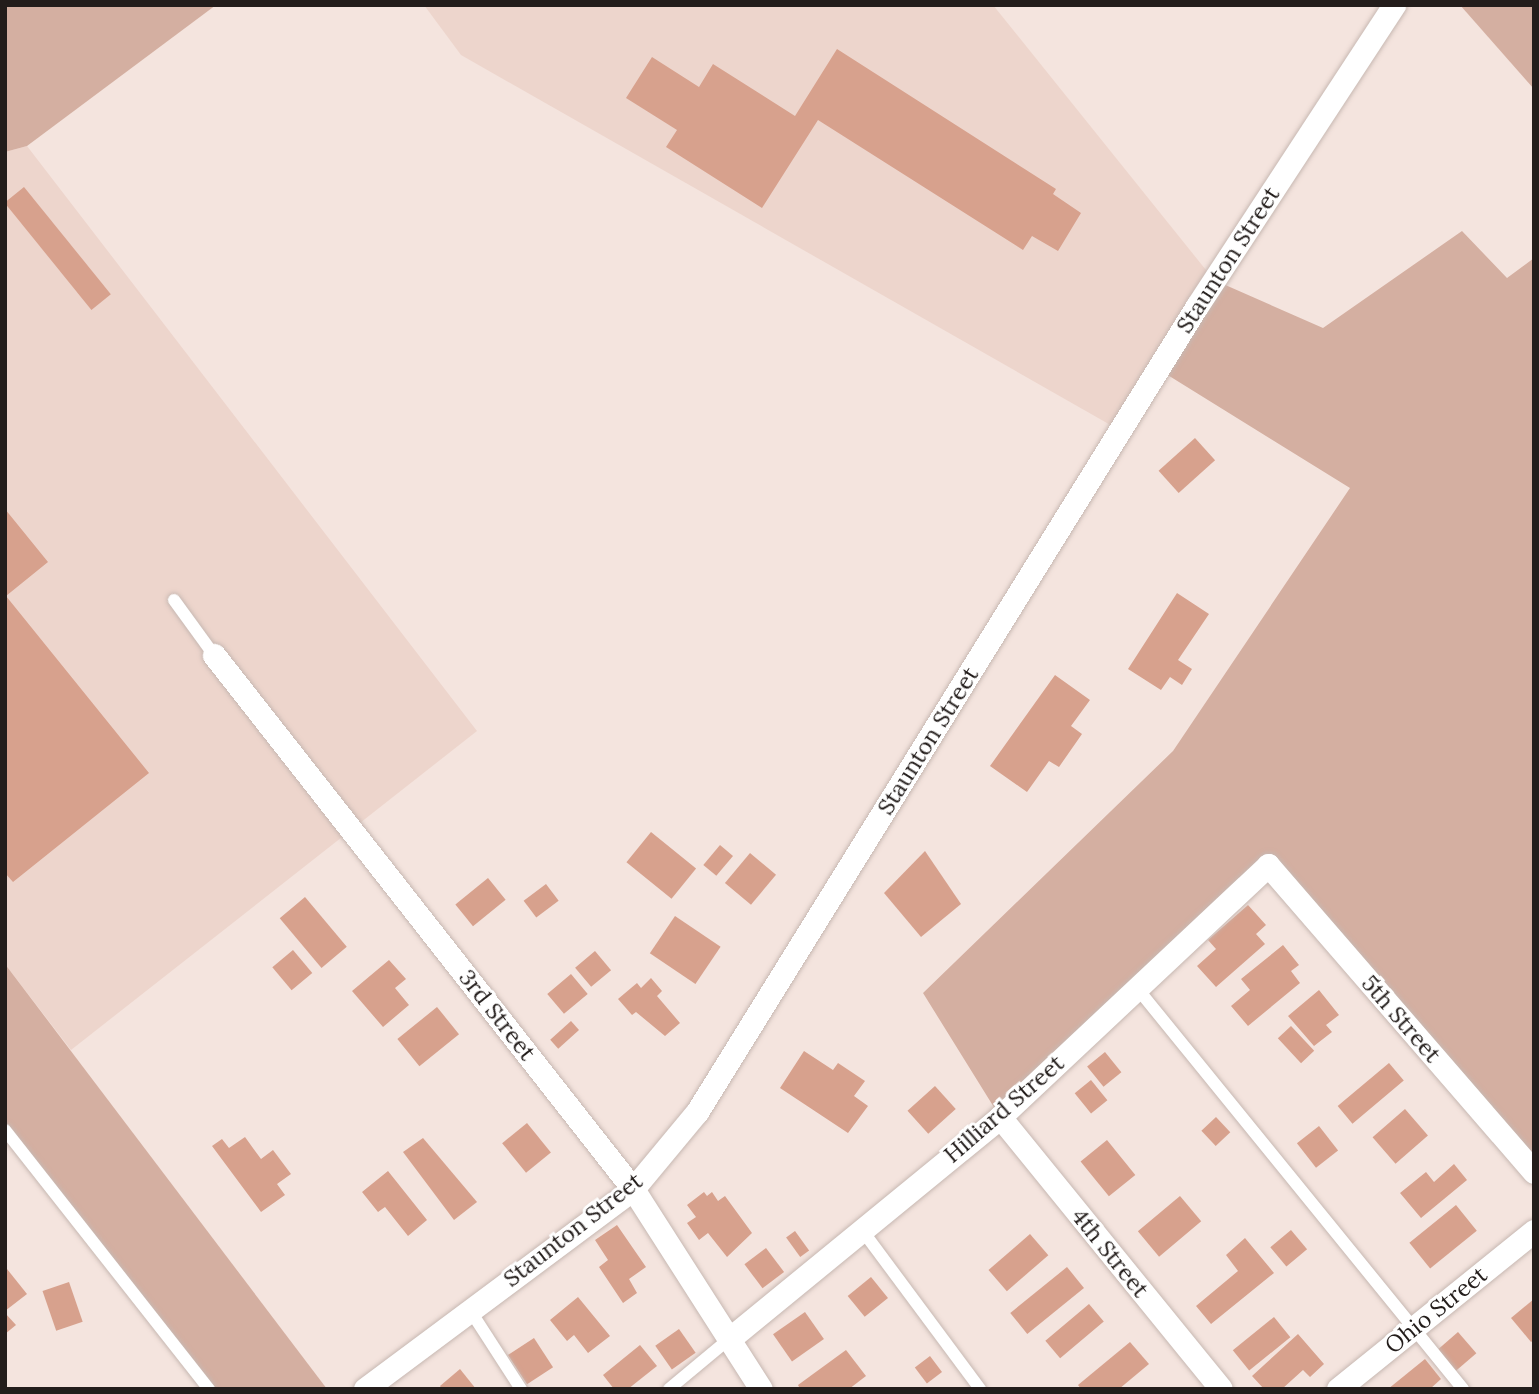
<!DOCTYPE html>
<html>
<head>
<meta charset="utf-8">
<style>
  body { margin:0 }
  #map { position:relative; width:1539px; height:1394px; overflow:hidden; background:#f4e4de; font-family:Lora,serif }
  div>[style] { position:absolute }
  .built>* { inset:0; background:#edd5cc }
  .green>* { inset:0; background:#d4afa1 }
  .building>* { inset:0; background:#d7a18d; transform-origin:0 0 }
  .roads { filter:drop-shadow(0 0 2px #c7b8b2) drop-shadow(0 0 2px #c7b8b2) }
  .service>* { height:12px; margin:-6px; padding:0 6px; transform-origin:6px; border-radius:6px; background:#fff }
  .minor>* { height:23px; margin:-11.5px; padding:0 11.5px; transform-origin:11.5px; border-radius:11.5px; background:#fff }
  span { translate:-50% -50%; white-space:nowrap; text-align:center; line-height:1.15; -webkit-text-stroke:6px #fff; paint-order:stroke }
  .street-label { font-size:23px; color:#231d1b }
  .frame { position:absolute; inset:0; border:7px solid #231d1b; pointer-events:none }
</style>
</head>
<body>
<div id="map">
  <div class="built">
    <i style="clip-path:polygon(424px 5px,993px 5px,1214px 280px,1121px 431px,461px 55px)"></i>
    <i style="clip-path:polygon(27px 146px,477px 731px,71px 1050px,5px 964px,5px 152px)"></i>
  </div>
  <div class="green">
    <i style="clip-path:polygon(5px 5px,216px 5px,27px 146px,5px 152px)"></i>
    <i style="clip-path:polygon(1460px 5px,1534px 5px,1534px 89px)"></i>
    <i style="clip-path:polygon(1462px 231px,1507px 278px,1534px 258px,1534px 1172px,1268px 865px,1000px 1117px,923px 993px,1173px 751px,1350px 488px,1158px 369px,1214px 280px,1323px 328px)"></i>
    <i style="clip-path:polygon(5px 964px,327px 1389px,209px 1389px,5px 1130px)"></i>
  </div>
  <div class="building">
    <i style="clip-path:polygon(837px 49px,1056px 189px,1053px 194px,1081px 213px,1058px 251px,1032px 236px,1023px 250px,818px 120px,762px 208px,666px 147px,677px 130px,626px 98px,652px 57px,699px 87px,713px 64px,795px 116px)"></i>
    <i style="left:24px;top:187px;width:138px;height:25px;rotate:51deg"></i>
    <i style="left:1195px;top:438px;width:30px;height:49px;rotate:48deg"></i>
    <i style="clip-path:polygon(5px 509px,48px 562px,6px 596px,149px 773px,13px 882px,5px 873px)"></i>
    <i style="clip-path:polygon(1177px 593px,1209px 614px,1178px 660px,1192px 669px,1182px 685px,1170px 677px,1161px 690px,1128px 669px)"></i>
    <i style="clip-path:polygon(1055px 675px,1090px 700px,1071px 726px,1082px 734px,1059px 767px,1049px 761px,1027px 792px,990px 766px)"></i>
    <i style="left:651px;top:832px;width:58px;height:39px;rotate:39deg"></i>
    <i style="left:720px;top:845px;width:17px;height:26px;rotate:40deg"></i>
    <i style="clip-path:polygon(925px 851px,961px 904px,921px 937px,884px 893px)"></i>
    <i style="left:750px;top:853px;width:34px;height:39px;rotate:40deg"></i>
    <i style="left:488px;top:878px;width:28px;height:42px;rotate:51deg"></i>
    <i style="left:546px;top:884px;width:21px;height:28px;rotate:53deg"></i>
    <i style="left:305px;top:897px;width:65px;height:33px;rotate:50deg"></i>
    <i style="clip-path:polygon(1248px 905px,1266px 925px,1256px 934px,1265px 944px,1216px 987px,1197px 966px,1216px 949px,1208px 940px)"></i>
    <i style="left:675px;top:916px;width:55px;height:45px;rotate:34deg"></i>
    <i style="clip-path:polygon(1283px 945px,1299px 965px,1291px 971px,1300px 983px,1248px 1026px,1231px 1006px,1250px 990px,1241px 979px)"></i>
    <i style="left:293px;top:950px;width:30px;height:27px;rotate:50deg"></i>
    <i style="left:595px;top:951px;width:25px;height:26px;rotate:50deg"></i>
    <i style="clip-path:polygon(389px 960px,406px 979px,395px 988px,409px 1005px,383px 1027px,352px 991px)"></i>
    <i style="left:571px;top:974px;width:26px;height:31px;rotate:50deg"></i>
    <i style="clip-path:polygon(651px 978px,662px 991px,657px 996px,680px 1023px,665px 1036px,636px 1012px,632px 1015px,618px 999px,637px 983px,641px 988px)"></i>
    <i style="clip-path:polygon(1319px 990px,1339px 1015px,1326px 1025px,1332px 1032px,1314px 1046px,1288px 1016px)"></i>
    <i style="left:437px;top:1007px;width:35px;height:51px;rotate:51deg"></i>
    <i style="left:571px;top:1021px;width:12px;height:28px;rotate:48deg"></i>
    <i style="left:1291px;top:1026px;width:34px;height:18px;rotate:47deg"></i>
    <i style="clip-path:polygon(804px 1051px,833px 1070px,838px 1063px,865px 1081px,854px 1096px,868px 1106px,848px 1133px,780px 1088px)"></i>
    <i style="left:1105px;top:1052px;width:26px;height:23px;rotate:51deg"></i>
    <i style="left:1389px;top:1063px;width:23px;height:67px;rotate:50deg"></i>
    <i style="left:1091px;top:1080px;width:26px;height:21px;rotate:51deg"></i>
    <i style="left:935px;top:1086px;width:31px;height:37px;rotate:48deg"></i>
    <i style="left:1405px;top:1109px;width:35px;height:43px;rotate:49deg"></i>
    <i style="left:1216px;top:1117px;width:21px;height:20px;rotate:47deg"></i>
    <i style="left:527px;top:1123px;width:38px;height:32px;rotate:51deg"></i>
    <i style="left:1319px;top:1126px;width:31px;height:28px;rotate:52deg"></i>
    <i style="clip-path:polygon(245px 1137px,261px 1159px,273px 1150px,291px 1174px,277px 1184px,285px 1195px,261px 1212px,212px 1146px,222px 1139px,229px 1148px)"></i>
    <i style="clip-path:polygon(423px 1138px,477px 1202px,454px 1220px,403px 1152px)"></i>
    <i style="left:1107px;top:1140px;width:45px;height:34px;rotate:51deg"></i>
    <i style="clip-path:polygon(1454px 1164px,1467px 1180px,1421px 1218px,1400px 1193px,1426px 1172px,1434px 1182px)"></i>
    <i style="clip-path:polygon(388px 1171px,427px 1220px,408px 1236px,385px 1207px,378px 1212px,362px 1192px)"></i>
    <i style="clip-path:polygon(704px 1192px,707px 1196px,712px 1192px,718px 1201px,725px 1196px,752px 1233px,727px 1257px,708px 1233px,699px 1240px,687px 1223px,696px 1217px,687px 1205px)"></i>
    <i style="left:1180px;top:1196px;width:33px;height:55px;rotate:50deg"></i>
    <i style="left:1456px;top:1205px;width:33px;height:60px;rotate:51deg"></i>
    <i style="clip-path:polygon(617px 1225px,646px 1267px,629px 1279px,637px 1293px,623px 1303px,599px 1267px,608px 1260px,595px 1240px)"></i>
    <i style="left:1291px;top:1230px;width:25px;height:27px;rotate:50deg"></i>
    <i style="left:795px;top:1231px;width:24px;height:11px;rotate:54deg"></i>
    <i style="left:1030px;top:1234px;width:28px;height:55px;rotate:49deg"></i>
    <i style="clip-path:polygon(1245px 1238px,1274px 1273px,1211px 1324px,1196px 1306px,1238px 1271px,1226px 1255px)"></i>
    <i style="left:766px;top:1248px;width:30px;height:27px;rotate:53deg"></i>
    <i style="left:1067px;top:1267px;width:27px;height:73px;rotate:51deg"></i>
    <i style="clip-path:polygon(7px 1269px,27px 1294px,5px 1311px,5px 1271px)"></i>
    <i style="left:871px;top:1277px;width:27px;height:30px;rotate:51deg"></i>
    <i style="left:69px;top:1282px;width:42px;height:28px;rotate:71deg"></i>
    <i style="clip-path:polygon(578px 1297px,610px 1336px,588px 1353px,574px 1335px,567px 1341px,550px 1320px)"></i>
    <i style="clip-path:polygon(1534px 1299px,1534px 1340px,1531px 1342px,1511px 1318px)"></i>
    <i style="left:1089px;top:1304px;width:23px;height:57px;rotate:50deg"></i>
    <i style="left:805px;top:1312px;width:33px;height:39px;rotate:55deg"></i>
    <i style="clip-path:polygon(5px 1313px,16px 1325px,5px 1334px)"></i>
    <i style="left:1274px;top:1317px;width:26px;height:53px;rotate:51deg"></i>
    <i style="left:679px;top:1329px;width:29px;height:29px;rotate:55deg"></i>
    <i style="left:1458px;top:1332px;width:28px;height:27px;rotate:49deg"></i>
    <i style="clip-path:polygon(1298px 1334px,1324px 1364px,1310px 1377px,1303px 1370px,1282px 1389px,1264px 1389px,1252px 1376px)"></i>
    <i style="left:534px;top:1338px;width:35px;height:31px;rotate:57deg"></i>
    <i style="clip-path:polygon(1130px 1342px,1149px 1364px,1119px 1389px,1081px 1389px,1078px 1385px)"></i>
    <i style="clip-path:polygon(640px 1345px,657px 1366px,628px 1389px,614px 1389px,603px 1375px)"></i>
    <i style="clip-path:polygon(846px 1350px,866px 1376px,849px 1389px,800px 1389px,798px 1385px)"></i>
    <i style="left:930px;top:1356px;width:20px;height:19px;rotate:53deg"></i>
    <i style="clip-path:polygon(1425px 1359px,1441px 1379px,1430px 1389px,1388px 1389px)"></i>
    <i style="clip-path:polygon(460px 1369px,476px 1389px,442px 1389px,440px 1386px)"></i>
  </div>
  <div class="roads">
    <div class="service">
      <i style="left:174px;top:600px;width:68px;rotate:54deg"></i>
      <i style="left:1137px;top:988px;width:517px;rotate:50.89deg"></i>
      <i style="left:5px;top:1130px;width:330px;rotate:51.8deg"></i>
      <i style="left:862px;top:1230px;width:198px;rotate:53.4deg"></i>
      <i style="left:470px;top:1310px;width:94px;rotate:57.2deg"></i>
      <i style="left:669px;top:1389px;width:77px;rotate:-39.7deg"></i>
    </div>
    <div class="minor">
      <i style="left:214px;top:655px;width:679px;rotate:51.88deg"></i>
      <i style="left:633px;top:1189px;width:237px;rotate:57.4deg"></i>
      <i style="left:1000px;top:1117px;width:350px;rotate:50.9deg"></i>
      <i style="left:728px;top:1340px;width:352px;rotate:-39.3deg"></i>
      <i style="left:1000px;top:1117px;width:368px;rotate:-43.2deg"></i>
      <i style="left:1268px;top:865px;width:406px;rotate:49.1deg"></i>
      <i style="left:365px;top:1389px;width:334px;rotate:-36.7deg"></i>
      <i style="left:633px;top:1189px;width:100px;rotate:-50.3deg"></i>
      <i style="left:697px;top:1112px;width:948px;rotate:-58.19deg"></i>
      <i style="left:1197px;top:306px;width:360px;rotate:-56.8deg"></i>
      <i style="left:1338px;top:1389px;width:252px;rotate:-38.9deg"></i>
    </div>
  </div>
  <div class="street-label">
    <span style="left:1228px;top:260px;rotate:-57deg">Staunton Street</span>
    <span style="left:928px;top:741px;rotate:-58deg">Staunton Street</span>
    <span style="left:497px;top:1015px;rotate:52deg">3rd Street</span>
    <span style="left:1401px;top:1019px;rotate:49deg">5th Street</span>
    <span style="left:1004px;top:1109px;rotate:-41deg">Hilliard Street</span>
    <span style="left:573px;top:1230px;rotate:-38deg">Staunton Street</span>
    <span style="left:1110px;top:1253px;rotate:51deg">4th Street</span>
    <span style="left:1436px;top:1310px;rotate:-39deg">Ohio Street</span>
  </div>
  <div class="frame"></div>
</div>
</body>
</html>
